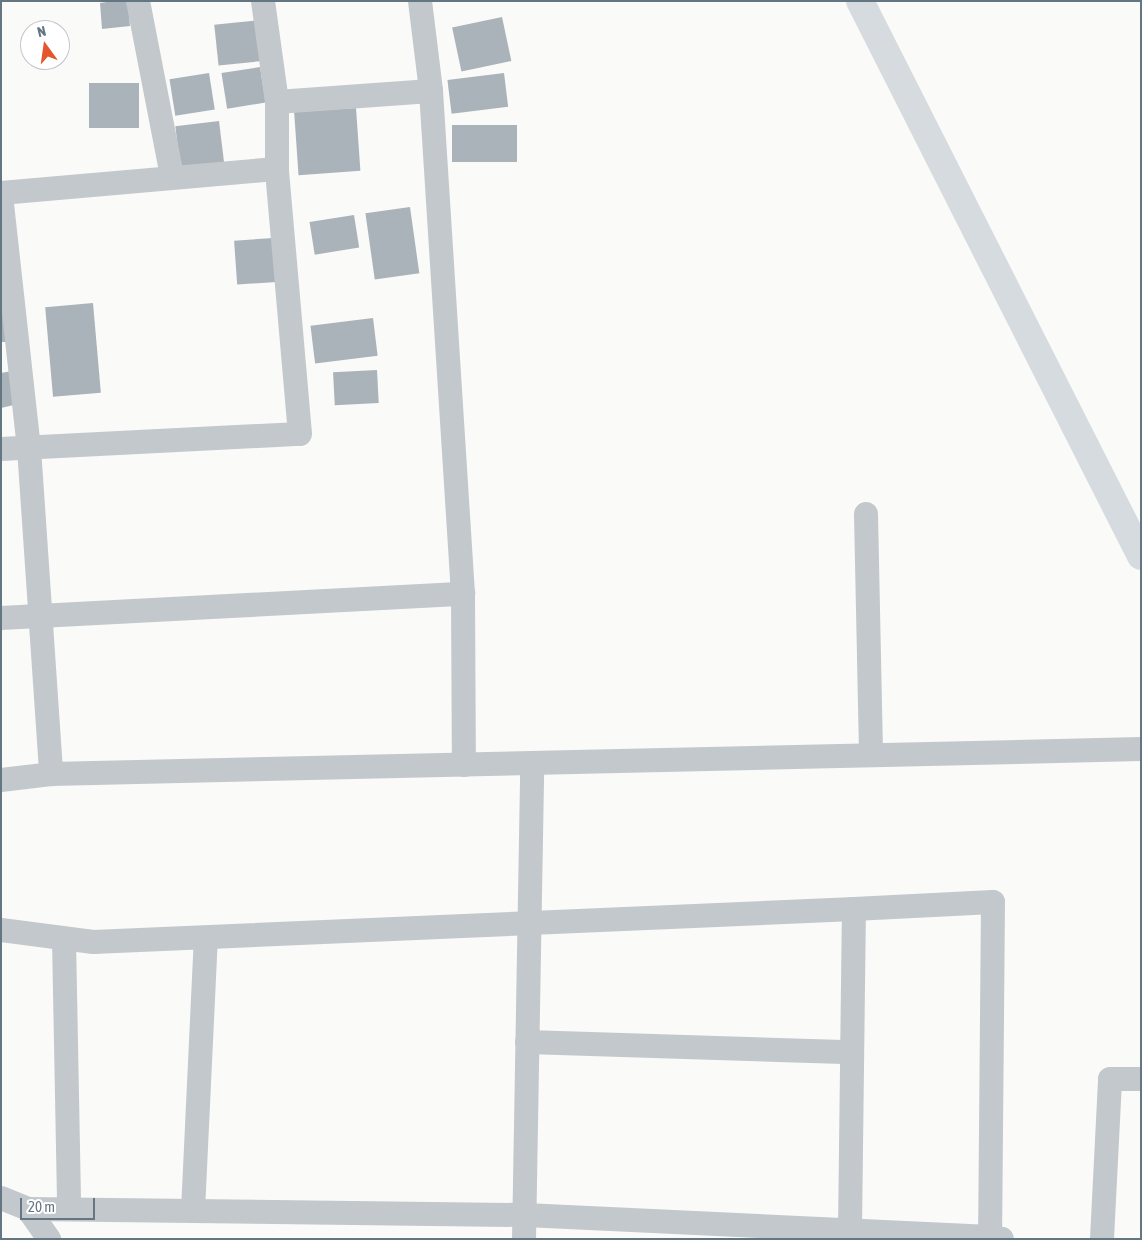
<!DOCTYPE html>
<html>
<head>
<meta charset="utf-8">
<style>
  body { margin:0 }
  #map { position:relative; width:1142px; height:1240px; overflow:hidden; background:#fafaf8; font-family:"Asap Condensed",sans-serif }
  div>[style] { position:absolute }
  .building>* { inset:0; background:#aab3b9; transform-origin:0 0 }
  .street>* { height:24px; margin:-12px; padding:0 12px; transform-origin:12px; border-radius:12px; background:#c3c8cc }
  .secondary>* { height:28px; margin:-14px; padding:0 14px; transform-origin:14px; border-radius:14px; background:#d6dbdf }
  span { translate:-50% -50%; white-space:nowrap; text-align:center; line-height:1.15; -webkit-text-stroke:5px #fff; paint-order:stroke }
  .frame { position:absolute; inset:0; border:2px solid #657683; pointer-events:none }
  .north { position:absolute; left:20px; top:20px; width:50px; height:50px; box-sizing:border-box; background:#fff; border:1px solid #c1c8cd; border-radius:50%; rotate:346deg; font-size:14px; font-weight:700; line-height:20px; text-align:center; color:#657683 }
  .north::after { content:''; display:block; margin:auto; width:18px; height:22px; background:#e4572e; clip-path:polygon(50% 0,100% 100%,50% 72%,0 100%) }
  .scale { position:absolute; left:20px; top:1198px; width:75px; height:22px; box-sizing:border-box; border:2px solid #657683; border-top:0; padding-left:6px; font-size:15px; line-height:18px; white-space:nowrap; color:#657683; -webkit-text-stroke:4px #fff; paint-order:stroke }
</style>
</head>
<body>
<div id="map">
  <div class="building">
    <i style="clip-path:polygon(114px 1px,128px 1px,130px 26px,102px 29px,100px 3px)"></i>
    <i style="left:502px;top:17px;width:45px;height:51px;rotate:78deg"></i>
    <i style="left:260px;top:20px;width:41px;height:46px;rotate:84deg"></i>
    <i style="left:260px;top:67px;width:36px;height:39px;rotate:81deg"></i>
    <i style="left:209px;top:73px;width:37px;height:40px;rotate:81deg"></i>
    <i style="left:504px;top:73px;width:34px;height:57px;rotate:83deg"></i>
    <i style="left:89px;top:83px;width:50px;height:45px"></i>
    <i style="left:356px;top:108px;width:63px;height:62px;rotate:86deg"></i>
    <i style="left:219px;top:121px;width:42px;height:44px;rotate:83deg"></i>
    <i style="left:517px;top:125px;width:37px;height:65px;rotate:90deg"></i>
    <i style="left:410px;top:207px;width:67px;height:45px;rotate:82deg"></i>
    <i style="left:354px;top:215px;width:33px;height:45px;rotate:81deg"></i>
    <i style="left:273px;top:238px;width:44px;height:39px;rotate:86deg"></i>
    <i style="left:93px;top:303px;width:90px;height:48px;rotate:85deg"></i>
    <i style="clip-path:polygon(1px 305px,6px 305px,9px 342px,1px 342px)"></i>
    <i style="left:373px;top:318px;width:38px;height:63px;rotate:83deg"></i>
    <i style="left:377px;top:370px;width:33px;height:44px;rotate:87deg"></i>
    <i style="clip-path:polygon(12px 371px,18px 404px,1px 408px,1px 373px)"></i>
  </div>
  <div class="street">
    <i style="left:138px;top:1px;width:178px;rotate:79deg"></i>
    <i style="left:420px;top:1px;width:91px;rotate:83deg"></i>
    <i style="left:431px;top:91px;width:504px;rotate:86.36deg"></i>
    <i style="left:463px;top:594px;width:171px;rotate:89.7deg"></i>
    <i style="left:277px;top:102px;width:154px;rotate:-4.1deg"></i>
    <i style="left:1px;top:193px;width:277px;rotate:-5deg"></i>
    <i style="left:1px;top:195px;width:255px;rotate:83.7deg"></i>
    <i style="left:29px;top:448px;width:327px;rotate:86.1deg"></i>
    <i style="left:1px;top:449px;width:299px;rotate:-2.9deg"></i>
    <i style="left:300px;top:434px;width:266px;rotate:-95deg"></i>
    <i style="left:277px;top:169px;width:67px;rotate:-90deg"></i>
    <i style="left:277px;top:102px;width:102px;rotate:-97.9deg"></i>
    <i style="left:866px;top:514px;width:241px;rotate:88.8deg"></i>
    <i style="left:1px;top:618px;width:463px;rotate:-3deg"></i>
    <i style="left:1px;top:780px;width:50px;rotate:-6.8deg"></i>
    <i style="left:51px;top:774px;width:1090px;rotate:-1.31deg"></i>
    <i style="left:1px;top:930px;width:93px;rotate:7.4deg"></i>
    <i style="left:93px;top:942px;width:762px;rotate:-2.48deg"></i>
    <i style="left:64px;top:939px;width:270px;rotate:88.9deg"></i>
    <i style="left:527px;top:1042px;width:325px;rotate:1.8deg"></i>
    <i style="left:1px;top:1198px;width:29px;rotate:22deg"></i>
    <i style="left:28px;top:1209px;width:497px;rotate:0.7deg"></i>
    <i style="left:525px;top:1215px;width:466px;rotate:2.7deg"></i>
    <i style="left:28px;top:1209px;width:37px;rotate:55deg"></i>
    <i style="left:193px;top:1211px;width:273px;rotate:-87.3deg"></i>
    <i style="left:850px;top:1231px;width:322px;rotate:-89.3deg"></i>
    <i style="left:854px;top:909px;width:139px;rotate:-2.9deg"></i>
    <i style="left:993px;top:902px;width:335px;rotate:90.5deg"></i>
    <i style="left:990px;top:1237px;width:12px;rotate:9deg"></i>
    <i style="left:524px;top:1239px;width:476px;rotate:-89deg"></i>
    <i style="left:1102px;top:1239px;width:160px;rotate:-87.1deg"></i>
    <i style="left:1110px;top:1079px;width:31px"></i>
  </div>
  <div class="secondary">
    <i style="left:860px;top:1px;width:622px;rotate:63.15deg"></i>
  </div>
  <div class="frame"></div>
  <div class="north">N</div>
  <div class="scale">20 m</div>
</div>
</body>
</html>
